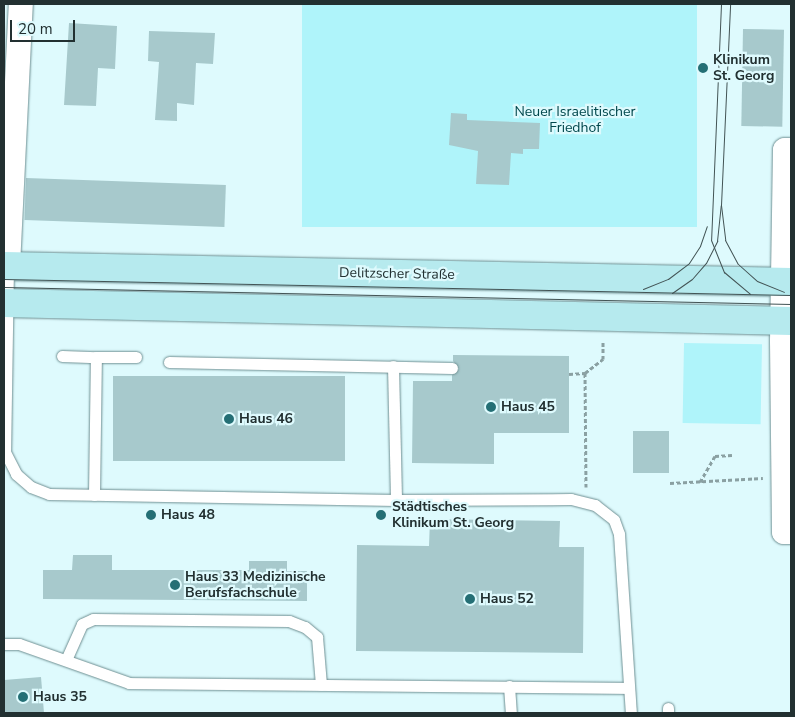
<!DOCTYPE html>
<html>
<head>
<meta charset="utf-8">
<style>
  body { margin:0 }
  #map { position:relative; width:795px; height:717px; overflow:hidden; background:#defafd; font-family:"Nunito Sans",sans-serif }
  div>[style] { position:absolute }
  .green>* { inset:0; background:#aff4fa; transform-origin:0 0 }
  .building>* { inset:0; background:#a7c9cc; transform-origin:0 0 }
  .path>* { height:3px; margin-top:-1.5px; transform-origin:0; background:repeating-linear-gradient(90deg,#8aa0a2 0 4px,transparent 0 6.5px) }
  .roads { filter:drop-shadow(0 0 1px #6e8f92) drop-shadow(0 0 1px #6e8f92) }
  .service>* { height:11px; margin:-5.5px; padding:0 5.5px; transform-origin:5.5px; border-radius:5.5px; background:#fff }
  .minor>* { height:24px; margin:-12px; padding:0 12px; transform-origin:12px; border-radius:12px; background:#fff }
  .secondary>* { height:28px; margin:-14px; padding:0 14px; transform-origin:14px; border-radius:14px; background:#b6eaee }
  .tram>* { height:1px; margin:-0.5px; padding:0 0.5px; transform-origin:0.5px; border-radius:0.5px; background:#425354 }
  .dots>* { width:14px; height:14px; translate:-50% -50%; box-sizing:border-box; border:2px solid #defafd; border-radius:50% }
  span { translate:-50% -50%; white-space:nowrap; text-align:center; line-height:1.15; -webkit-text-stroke:4.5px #defafd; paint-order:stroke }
  .poi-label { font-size:14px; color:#223031; font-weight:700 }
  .left { translate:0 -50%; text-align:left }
  .park-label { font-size:14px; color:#00474c }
  .street-label { font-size:14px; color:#223031 }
  .frame { position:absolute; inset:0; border:5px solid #223031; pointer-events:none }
  .scale { position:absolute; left:10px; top:20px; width:65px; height:22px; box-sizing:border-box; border:2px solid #223031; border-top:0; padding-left:6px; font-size:15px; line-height:18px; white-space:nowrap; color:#223031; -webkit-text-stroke:4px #defafd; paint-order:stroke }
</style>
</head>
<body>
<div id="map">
  <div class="green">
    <i style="left:302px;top:4px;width:395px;height:223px"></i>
    <i style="left:684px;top:343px;width:78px;height:80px;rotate:1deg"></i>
  </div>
  <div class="building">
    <i style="clip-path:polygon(69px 23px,117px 26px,115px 69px,98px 68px,96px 106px,64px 105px)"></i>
    <i style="left:743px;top:29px;width:41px;height:97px;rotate:1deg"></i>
    <i style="clip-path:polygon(149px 31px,215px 33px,213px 64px,196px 63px,194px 105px,177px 103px,177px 121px,155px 120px,159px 62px,148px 61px)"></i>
    <i style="clip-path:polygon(451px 113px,467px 114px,467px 120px,540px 123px,539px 149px,523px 149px,523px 154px,511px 153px,509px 185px,476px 184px,478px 151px,449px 145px)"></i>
    <i style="left:26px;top:178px;width:200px;height:42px;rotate:2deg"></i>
    <i style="clip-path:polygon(453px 355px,569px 356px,569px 433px,494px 433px,494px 464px,412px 463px,413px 381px,452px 381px,452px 375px,459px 369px,453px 361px)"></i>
    <i style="left:113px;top:376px;width:232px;height:85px"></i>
    <i style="left:669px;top:431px;width:42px;height:36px;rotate:90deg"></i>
    <i style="clip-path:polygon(430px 519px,560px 521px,559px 547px,584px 547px,583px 653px,356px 651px,357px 545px,429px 546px)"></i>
    <i style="clip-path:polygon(73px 555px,112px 555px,112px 570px,249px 570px,249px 561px,287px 561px,287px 571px,307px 571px,307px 601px,43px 599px,43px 570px,72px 570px)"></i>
    <i style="clip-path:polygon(41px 677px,44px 713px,4px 713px,4px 680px)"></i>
  </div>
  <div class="path">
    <i style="left:585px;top:373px;width:23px;rotate:-38deg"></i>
    <i style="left:603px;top:359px;width:19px;rotate:-90deg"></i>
    <i style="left:569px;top:374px;width:16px;rotate:-4deg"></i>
    <i style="left:585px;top:373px;width:114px;rotate:89.5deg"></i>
    <i style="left:700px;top:482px;width:30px;rotate:-60deg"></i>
    <i style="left:715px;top:456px;width:17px;rotate:-3deg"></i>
    <i style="left:670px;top:483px;width:93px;rotate:-3.1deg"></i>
  </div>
  <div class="roads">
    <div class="service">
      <i style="left:8px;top:266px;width:186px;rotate:90.9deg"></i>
      <i style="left:5px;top:452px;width:25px;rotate:63deg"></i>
      <i style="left:16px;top:474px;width:20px;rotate:41deg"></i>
      <i style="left:31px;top:487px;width:19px;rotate:21deg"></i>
      <i style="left:49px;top:494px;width:347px;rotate:1deg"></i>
      <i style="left:396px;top:500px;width:175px;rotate:-0.3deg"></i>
      <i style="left:571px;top:499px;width:25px;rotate:14deg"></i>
      <i style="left:595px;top:505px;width:24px;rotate:38deg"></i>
      <i style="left:614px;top:520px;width:15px;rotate:70deg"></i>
      <i style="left:619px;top:534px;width:179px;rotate:86.2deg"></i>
      <i style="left:62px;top:356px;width:34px;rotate:2deg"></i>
      <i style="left:169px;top:362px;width:283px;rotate:1.2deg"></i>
      <i style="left:393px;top:366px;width:134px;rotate:88.7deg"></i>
      <i style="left:94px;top:495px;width:138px;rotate:-89.2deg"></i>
      <i style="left:96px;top:357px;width:40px"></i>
      <i style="left:4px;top:644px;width:15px"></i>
      <i style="left:19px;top:644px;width:117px;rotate:19.5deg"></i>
      <i style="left:129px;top:683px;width:500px;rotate:0.57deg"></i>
      <i style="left:66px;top:660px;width:39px;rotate:-66deg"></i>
      <i style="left:82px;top:624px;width:12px;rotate:-24deg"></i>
      <i style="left:93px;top:619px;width:196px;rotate:0.6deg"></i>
      <i style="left:289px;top:621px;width:17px;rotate:21deg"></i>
      <i style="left:305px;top:627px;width:16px;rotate:40deg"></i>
      <i style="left:317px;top:637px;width:48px;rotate:85.2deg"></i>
      <i style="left:509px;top:686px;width:27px;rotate:86deg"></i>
      <i style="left:668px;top:708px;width:5px;rotate:90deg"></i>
    </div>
    <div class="minor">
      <i style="left:791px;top:150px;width:6px;rotate:180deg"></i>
      <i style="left:785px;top:150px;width:191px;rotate:90.9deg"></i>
      <i style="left:782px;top:341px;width:191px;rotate:89.4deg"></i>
      <i style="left:784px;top:532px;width:7px"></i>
      <i style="left:8px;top:266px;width:262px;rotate:-87.2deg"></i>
    </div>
    <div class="secondary">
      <i style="left:4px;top:266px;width:787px;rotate:1.16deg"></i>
      <i style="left:4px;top:303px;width:787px;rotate:1.31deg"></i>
    </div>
  </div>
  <div class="tram">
    <i style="left:721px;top:4px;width:236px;rotate:92.4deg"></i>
    <i style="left:711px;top:240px;width:35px;rotate:68deg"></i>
    <i style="left:724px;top:272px;width:34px;rotate:40deg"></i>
    <i style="left:721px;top:205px;width:201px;rotate:-87.4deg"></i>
    <i style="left:4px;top:279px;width:787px;rotate:1.16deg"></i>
    <i style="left:4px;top:287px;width:787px;rotate:1.24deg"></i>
    <i style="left:643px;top:289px;width:27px;rotate:-22deg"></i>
    <i style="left:668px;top:279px;width:26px;rotate:-37deg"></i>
    <i style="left:689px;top:263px;width:20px;rotate:-57deg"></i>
    <i style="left:700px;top:246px;width:21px;rotate:-71deg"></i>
    <i style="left:672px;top:293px;width:24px;rotate:-35deg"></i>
    <i style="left:692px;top:279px;width:21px;rotate:-49deg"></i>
    <i style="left:706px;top:263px;width:25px;rotate:-63deg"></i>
    <i style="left:717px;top:241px;width:36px;rotate:-84deg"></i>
    <i style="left:721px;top:205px;width:35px;rotate:83deg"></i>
    <i style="left:725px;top:240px;width:27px;rotate:62deg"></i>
    <i style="left:738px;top:264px;width:25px;rotate:42deg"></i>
    <i style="left:757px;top:281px;width:29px;rotate:22deg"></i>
  </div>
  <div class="dots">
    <i style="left:703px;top:68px;background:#246f75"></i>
    <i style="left:491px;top:407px;background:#246f75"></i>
    <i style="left:229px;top:419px;background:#246f75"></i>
    <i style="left:151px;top:515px;background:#246f75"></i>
    <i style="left:381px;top:515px;background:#246f75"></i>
    <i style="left:175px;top:585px;background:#246f75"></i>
    <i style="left:470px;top:599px;background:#246f75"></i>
    <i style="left:23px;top:697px;background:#246f75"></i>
  </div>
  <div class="poi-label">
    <span class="left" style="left:713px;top:68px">Klinikum<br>St. Georg</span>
    <span class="left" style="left:501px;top:407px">Haus 45</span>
    <span class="left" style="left:239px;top:419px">Haus 46</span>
    <span class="left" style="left:392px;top:515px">Städtisches<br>Klinikum St. Georg</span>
    <span class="left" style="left:161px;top:515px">Haus 48</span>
    <span class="left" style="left:185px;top:585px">Haus 33 Medizinische<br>Berufsfachschule</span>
    <span class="left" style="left:480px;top:599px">Haus 52</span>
    <span class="left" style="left:33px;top:697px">Haus 35</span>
  </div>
  <div class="park-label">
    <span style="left:575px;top:120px">Neuer Israelitischer<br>Friedhof</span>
  </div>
  <div class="street-label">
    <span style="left:397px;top:274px;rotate:1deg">Delitzscher Straße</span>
  </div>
  <div class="frame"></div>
  <div class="scale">20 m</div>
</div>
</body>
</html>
